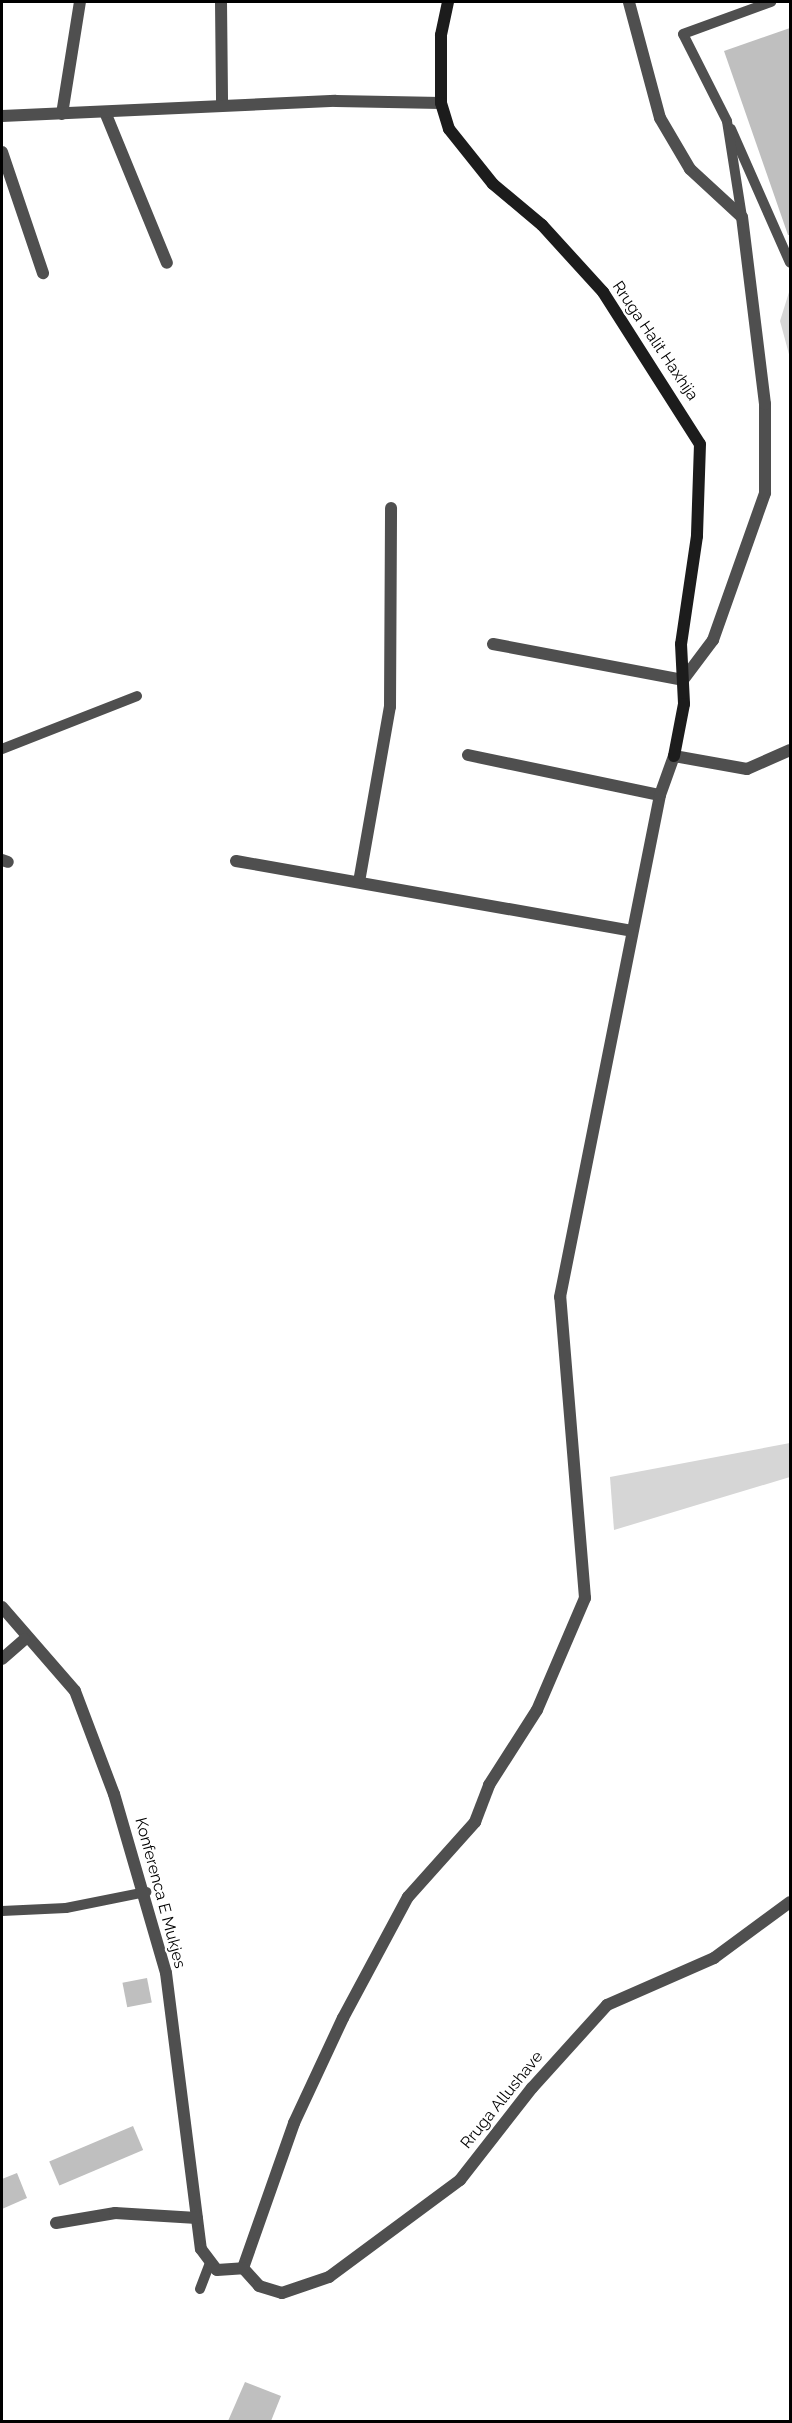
<!DOCTYPE html>
<html>
<head>
<meta charset="utf-8">
<style>
  body { margin:0 }
  #map { position:relative; width:792px; height:2423px; overflow:hidden; background:#fff; font-family:Raleway,sans-serif }
  div>[style] { position:absolute }
  .green>* { inset:0; background:#d6d6d6 }
  .building>* { inset:0; background:#bfbfbf; transform-origin:0 0 }
  .lane>* { height:10px; margin:-5px; padding:0 5px; transform-origin:5px; border-radius:5px; background:#4f4f4f }
  .street>* { height:12px; margin:-6px; padding:0 6px; transform-origin:6px; border-radius:6px; background:#4f4f4f }
  .secondary>* { height:12px; margin:-6px; padding:0 6px; transform-origin:6px; border-radius:6px; background:#1c1c1c }
  span { translate:-50% -50%; white-space:nowrap; text-align:center; line-height:1.15; -webkit-text-stroke:4.5px #fff; paint-order:stroke }
  .street-label { font-size:16px; color:#000 }
  .frame { position:absolute; inset:0; border:3px solid #000; pointer-events:none }
</style>
</head>
<body>
<div id="map">
  <div class="green">
    <i style="clip-path:polygon(790px 289px,790px 358px,780px 321px)"></i>
    <i style="clip-path:polygon(790px 1443px,790px 1477px,614px 1530px,610px 1477px)"></i>
  </div>
  <div class="building">
    <i style="clip-path:polygon(790px 28px,790px 235px,788px 235px,724px 51px)"></i>
    <i style="left:147px;top:1978px;width:25px;height:25px;rotate:79deg"></i>
    <i style="left:133px;top:2126px;width:26px;height:91px;rotate:67deg"></i>
    <i style="clip-path:polygon(17px 2173px,27px 2198px,2px 2209px,2px 2179px)"></i>
    <i style="clip-path:polygon(245px 2382px,281px 2396px,271px 2421px,228px 2421px)"></i>
  </div>
  <div class="lane">
    <i style="left:731px;top:129px;width:146px;rotate:66.2deg"></i>
    <i style="left:742px;top:217px;width:97px;rotate:-98.9deg"></i>
    <i style="left:727px;top:121px;width:97px;rotate:-116.8deg"></i>
    <i style="left:683px;top:34px;width:94px;rotate:-20deg"></i>
    <i style="left:2px;top:749px;width:145px;rotate:-21.4deg"></i>
    <i style="left:2px;top:1911px;width:64px;rotate:-2.7deg"></i>
    <i style="left:66px;top:1908px;width:82px;rotate:-11.3deg"></i>
    <i style="left:200px;top:2289px;width:25px;rotate:-69deg"></i>
  </div>
  <div class="street">
    <i style="left:221px;top:2px;width:103px;rotate:89.4deg"></i>
    <i style="left:105px;top:112px;width:163px;rotate:67.7deg"></i>
    <i style="left:62px;top:114px;width:113px;rotate:-80.9deg"></i>
    <i style="left:2px;top:116px;width:334px;rotate:-2.6deg"></i>
    <i style="left:336px;top:101px;width:105px;rotate:1.1deg"></i>
    <i style="left:2px;top:152px;width:128px;rotate:71.3deg"></i>
    <i style="left:493px;top:644px;width:193px;rotate:10.7deg"></i>
    <i style="left:683px;top:680px;width:50px;rotate:-53.1deg"></i>
    <i style="left:713px;top:640px;width:156px;rotate:-70.5deg"></i>
    <i style="left:765px;top:493px;width:89px;rotate:-90deg"></i>
    <i style="left:765px;top:404px;width:188px;rotate:-97deg"></i>
    <i style="left:742px;top:217px;width:71px;rotate:-137.3deg"></i>
    <i style="left:690px;top:169px;width:59px;rotate:-120.5deg"></i>
    <i style="left:660px;top:118px;width:120px;rotate:-105deg"></i>
    <i style="left:468px;top:755px;width:196px;rotate:11.8deg"></i>
    <i style="left:2px;top:860px;width:6px;rotate:18deg"></i>
    <i style="left:236px;top:861px;width:402px;rotate:10deg"></i>
    <i style="left:359px;top:882px;width:178px;rotate:-80deg"></i>
    <i style="left:390px;top:707px;width:199px;rotate:-89.7deg"></i>
    <i style="left:2px;top:1607px;width:111px;rotate:49deg"></i>
    <i style="left:75px;top:1691px;width:110px;rotate:69.3deg"></i>
    <i style="left:114px;top:1794px;width:186px;rotate:73.8deg"></i>
    <i style="left:166px;top:1973px;width:278px;rotate:82.8deg"></i>
    <i style="left:201px;top:2249px;width:26px;rotate:53deg"></i>
    <i style="left:217px;top:2270px;width:26px;rotate:-4deg"></i>
    <i style="left:2px;top:1659px;width:30px;rotate:-41deg"></i>
    <i style="left:56px;top:2223px;width:60px;rotate:-9.6deg"></i>
    <i style="left:115px;top:2213px;width:82px;rotate:3.5deg"></i>
    <i style="left:243px;top:2268px;width:154px;rotate:-70.6deg"></i>
    <i style="left:294px;top:2123px;width:116px;rotate:-65deg"></i>
    <i style="left:343px;top:2018px;width:137px;rotate:-61.8deg"></i>
    <i style="left:408px;top:1897px;width:101px;rotate:-48.2deg"></i>
    <i style="left:475px;top:1822px;width:40px;rotate:-69deg"></i>
    <i style="left:489px;top:1785px;width:89px;rotate:-57.4deg"></i>
    <i style="left:537px;top:1710px;width:122px;rotate:-66.8deg"></i>
    <i style="left:585px;top:1598px;width:302px;rotate:-94.7deg"></i>
    <i style="left:560px;top:1297px;width:512px;rotate:-78.73deg"></i>
    <i style="left:660px;top:795px;width:41px;rotate:-70.3deg"></i>
    <i style="left:674px;top:756px;width:74px;rotate:10.1deg"></i>
    <i style="left:747px;top:769px;width:47px;rotate:-23.8deg"></i>
    <i style="left:243px;top:2268px;width:24px;rotate:48deg"></i>
    <i style="left:259px;top:2286px;width:24px;rotate:17deg"></i>
    <i style="left:282px;top:2293px;width:50px;rotate:-18.8deg"></i>
    <i style="left:329px;top:2277px;width:163px;rotate:-36.5deg"></i>
    <i style="left:460px;top:2180px;width:117px;rotate:-52deg"></i>
    <i style="left:532px;top:2088px;width:112px;rotate:-47.9deg"></i>
    <i style="left:607px;top:2005px;width:117px;rotate:-23.7deg"></i>
    <i style="left:714px;top:1958px;width:94px;rotate:-36.4deg"></i>
  </div>
  <div class="secondary">
    <i style="left:448px;top:2px;width:34px;rotate:102deg"></i>
    <i style="left:441px;top:35px;width:68px;rotate:90deg"></i>
    <i style="left:441px;top:103px;width:27px;rotate:73deg"></i>
    <i style="left:449px;top:129px;width:70px;rotate:51.3deg"></i>
    <i style="left:493px;top:184px;width:64px;rotate:39.9deg"></i>
    <i style="left:542px;top:225px;width:91px;rotate:47.7deg"></i>
    <i style="left:603px;top:292px;width:180px;rotate:57.5deg"></i>
    <i style="left:700px;top:444px;width:92px;rotate:91.9deg"></i>
    <i style="left:697px;top:536px;width:109px;rotate:98.4deg"></i>
    <i style="left:681px;top:644px;width:60px;rotate:87.1deg"></i>
    <i style="left:684px;top:704px;width:53px;rotate:100.9deg"></i>
  </div>
  <div class="street-label">
    <span style="left:655px;top:341px;rotate:56deg">Rruga Halit Haxhija</span>
    <span style="left:160px;top:1893px;rotate:75deg">Konferenca E Mukjes</span>
    <span style="left:502px;top:2100px;rotate:-51deg">Rruga Allushave</span>
  </div>
  <div class="frame"></div>
</div>
</body>
</html>
